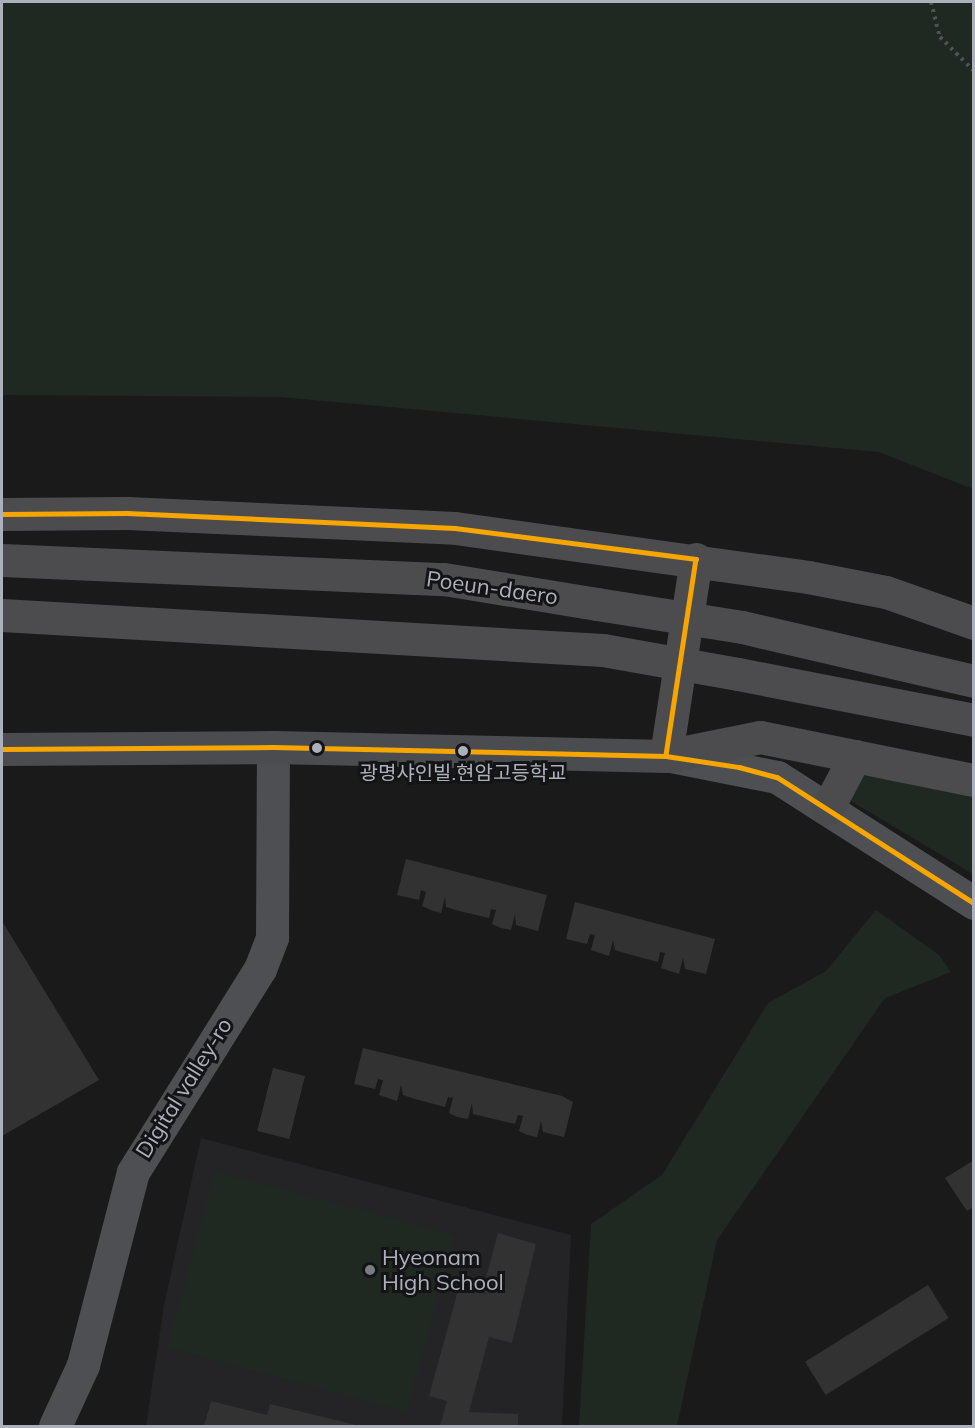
<!DOCTYPE html>
<html>
<head>
<meta charset="utf-8">
<style>
  body { margin:0 }
  #map { position:relative; width:975px; height:1428px; overflow:hidden; background:#1a1a1b; font-family:Mulish,"Noto Sans KR",sans-serif }
  div>[style] { position:absolute }
  .built>* { inset:0; background:#242427 }
  .green>* { inset:0; background:#202822; transform-origin:0 0 }
  .building>* { inset:0; background:#323233; transform-origin:0 0 }
  .path>* { height:4px; margin-top:-2px; transform-origin:0; background:repeating-linear-gradient(90deg,#505155 0 3px,transparent 0 7.5px) }
  .minor>* { height:33px; margin:-16.5px; padding:0 16.5px; transform-origin:16.5px; border-radius:16.5px; background:#4e4f53 }
  .major>* { height:33px; margin:-16.5px; padding:0 16.5px; transform-origin:16.5px; border-radius:16.5px; background:#4b4c4f }
  .highway>* { height:33px; margin:-16.5px; padding:0 16.5px; transform-origin:16.5px; border-radius:16.5px; background:#4c4c4f }
  .highway-bridge>* { height:33px; margin:-16.5px; padding:0 16.5px; transform-origin:16.5px; border-radius:16.5px; background:#4c4c4f }
  .bus-1>* { height:4.5px; margin:-2.25px; padding:0 2.25px; transform-origin:2.25px; border-radius:2.25px; background:#f7a600 }
  .dots>* { width:16px; height:16px; translate:-50% -50%; box-sizing:border-box; border:3px solid #141417; border-radius:50% }
  span { translate:-50% -50%; white-space:nowrap; text-align:center; line-height:1.15; -webkit-text-stroke:6px #141417; paint-order:stroke }
  .bus-label { font-size:20px; color:#acb0bb }
  .street-label { font-size:22px; color:#acb0bb }
  .poi-label { font-size:22px; color:#acb0bb }
  .left { translate:0 -50%; text-align:left }
  .frame { position:absolute; inset:0; border:3px solid #acb0bb; pointer-events:none }
</style>
</head>
<body>
<div id="map">
  <div class="built">
    <i style="clip-path:polygon(201px 1138px,571px 1235px,562px 1426px,146px 1426px,164px 1305px)"></i>
  </div>
  <div class="green">
    <i style="clip-path:polygon(2px 2px,973px 2px,973px 489px,879px 452px,280px 397px,2px 395px)"></i>
    <i style="clip-path:polygon(859px 775px,973px 793px,973px 874px,846px 798px)"></i>
    <i style="clip-path:polygon(876px 910px,939px 955px,951px 972px,885px 998px,717px 1240px,677px 1426px,579px 1426px,591px 1224px,662px 1175px,768px 1003px,826px 971px)"></i>
    <i style="left:215px;top:1171px;width:248px;height:183px;rotate:15deg"></i>
  </div>
  <div class="building">
    <i style="clip-path:polygon(406px 859px,547px 895px,538px 931px,516px 925px,515px 914px,511px 930px,501px 928px,492px 924px,496px 910px,491px 909px,489px 918px,459px 911px,446px 907px,445px 897px,441px 913px,431px 910px,422px 906px,426px 892px,421px 890px,419px 900px,397px 895px)"></i>
    <i style="clip-path:polygon(575px 902px,715px 939px,706px 974px,685px 969px,683px 958px,679px 974px,661px 968px,665px 953px,660px 952px,658px 962px,628px 954px,615px 950px,613px 940px,609px 956px,591px 950px,595px 935px,590px 934px,587px 944px,566px 939px)"></i>
    <i style="clip-path:polygon(2px 921px,99px 1080px,2px 1136px)"></i>
    <i style="clip-path:polygon(363px 1048px,562px 1096px,573px 1102px,564px 1137px,543px 1132px,541px 1121px,537px 1137px,527px 1135px,519px 1131px,523px 1116px,518px 1115px,515px 1124px,485px 1117px,473px 1114px,472px 1103px,468px 1119px,457px 1117px,449px 1113px,453px 1098px,448px 1097px,445px 1107px,415px 1099px,403px 1095px,401px 1085px,397px 1101px,379px 1095px,383px 1080px,378px 1079px,375px 1089px,354px 1084px)"></i>
    <i style="left:273px;top:1068px;width:33px;height:65px;rotate:14deg"></i>
    <i style="clip-path:polygon(974px 1160px,974px 1207px,967px 1211px,945px 1178px)"></i>
    <i style="clip-path:polygon(498px 1233px,536px 1244px,512px 1343px,489px 1337px,469px 1412px,518px 1414px,518px 1426px,440px 1426px,447px 1401px,429px 1396px,459px 1287px,486px 1294px,483px 1289px)"></i>
    <i style="left:928px;top:1285px;width:39px;height:145px;rotate:58deg"></i>
    <i style="clip-path:polygon(211px 1401px,267px 1415px,270px 1404px,360px 1426px,204px 1426px)"></i>
  </div>
  <div class="path">
    <i style="left:931px;top:2px;width:36px;rotate:76deg"></i>
    <i style="left:940px;top:37px;width:48px;rotate:45deg"></i>
  </div>
  <div class="minor">
    <i style="left:671px;top:756px;width:108px;rotate:11.2deg"></i>
    <i style="left:777px;top:777px;width:234px;rotate:32.6deg"></i>
    <i style="left:55px;top:1426px;width:67px;rotate:-65.3deg"></i>
    <i style="left:83px;top:1365px;width:199px;rotate:-75.5deg"></i>
    <i style="left:133px;top:1172px;width:239px;rotate:-58deg"></i>
    <i style="left:260px;top:969px;width:34px;rotate:-69deg"></i>
    <i style="left:272px;top:937px;width:190px;rotate:-89.7deg"></i>
  </div>
  <div class="major">
    <i style="left:2px;top:749px;width:271px;rotate:-0.4deg"></i>
    <i style="left:273px;top:747px;width:393px;rotate:1.3deg"></i>
  </div>
  <div class="highway">
    <i style="left:2px;top:514px;width:125px;rotate:-0.5deg"></i>
    <i style="left:127px;top:513px;width:328px;rotate:2.6deg"></i>
    <i style="left:455px;top:528px;width:356px;rotate:7.9deg"></i>
    <i style="left:808px;top:577px;width:79px;rotate:10.9deg"></i>
    <i style="left:886px;top:592px;width:93px;rotate:19.4deg"></i>
    <i style="left:696px;top:559px;width:199px;rotate:98.7deg"></i>
    <i style="left:666px;top:756px;width:96px;rotate:-11.4deg"></i>
    <i style="left:760px;top:737px;width:218px;rotate:11.4deg"></i>
    <i style="left:2px;top:560px;width:442px;rotate:2.5deg"></i>
    <i style="left:444px;top:579px;width:155px;rotate:9.3deg"></i>
    <i style="left:2px;top:615px;width:602px;rotate:3.33deg"></i>
    <i style="left:742px;top:627px;width:238px;rotate:13.1deg"></i>
    <i style="left:738px;top:674px;width:240px;rotate:11deg"></i>
    <i style="left:827px;top:809px;width:60px;rotate:-62.2deg"></i>
  </div>
  <div class="highway-bridge">
    <i style="left:597px;top:604px;width:147px;rotate:9deg"></i>
    <i style="left:603px;top:650px;width:137px;rotate:10.1deg"></i>
  </div>
  <div class="bus-1">
    <i style="left:2px;top:514px;width:125px;rotate:-0.5deg"></i>
    <i style="left:127px;top:513px;width:328px;rotate:2.6deg"></i>
    <i style="left:455px;top:528px;width:243px;rotate:7.3deg"></i>
    <i style="left:696px;top:559px;width:199px;rotate:98.7deg"></i>
    <i style="left:2px;top:749px;width:271px;rotate:-0.4deg"></i>
    <i style="left:273px;top:747px;width:393px;rotate:1.3deg"></i>
    <i style="left:666px;top:756px;width:74px;rotate:8.6deg"></i>
    <i style="left:739px;top:767px;width:39px;rotate:15deg"></i>
    <i style="left:777px;top:777px;width:234px;rotate:32.6deg"></i>
  </div>
  <div class="dots">
    <i style="left:317px;top:748px;background:#acb0bb"></i>
    <i style="left:463px;top:751px;background:#acb0bb"></i>
    <i style="left:370px;top:1270px;background:#797c83"></i>
  </div>
  <div class="bus-label">
    <span style="left:463px;top:772px">광명샤인빌.현암고등학교</span>
  </div>
  <div class="street-label">
    <span style="left:492px;top:588px;rotate:8deg">Poeun-daero</span>
    <span style="left:184px;top:1088px;rotate:-58deg">Digital valley-ro</span>
  </div>
  <div class="poi-label">
    <span class="left" style="left:382px;top:1270px">Hyeonam<br>High School</span>
  </div>
  <div class="frame"></div>
</div>
</body>
</html>
